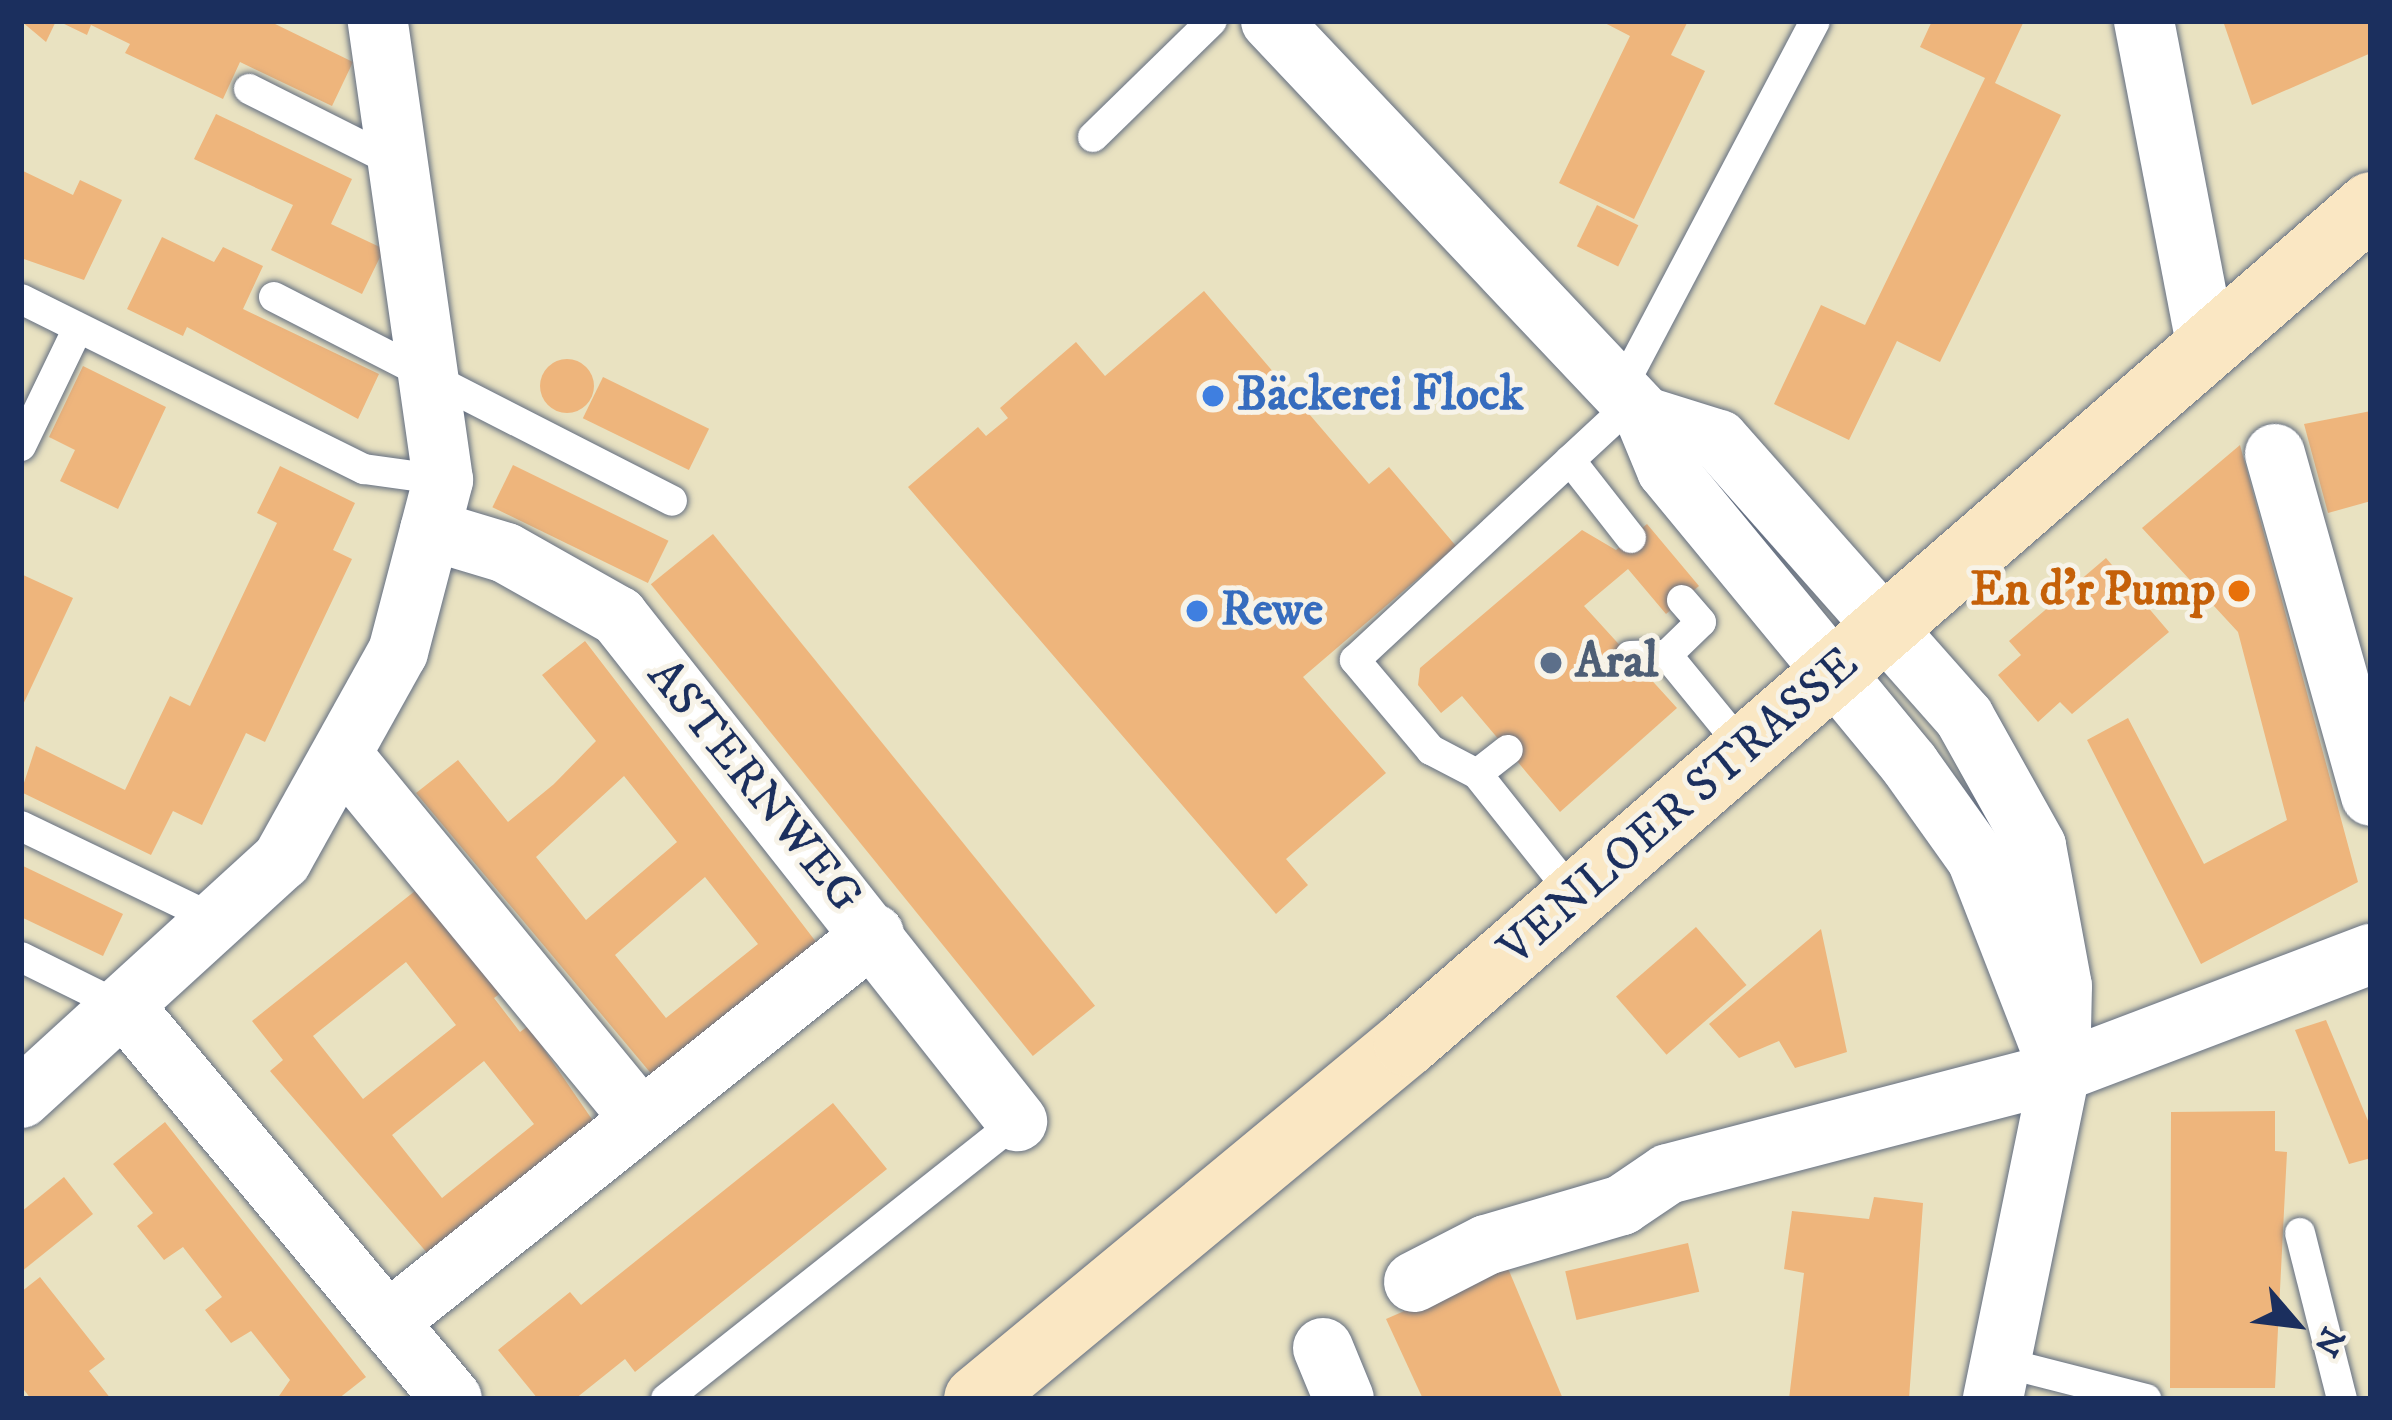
<!DOCTYPE html>
<html>
<head>
<meta charset="utf-8">
<style>
  body { margin:0 }
  #map { position:relative; width:2392px; height:1420px; overflow:hidden; background:#e9e2c1; font-family:"IM FELL DW Pica",serif }
  div>[style] { position:absolute }
  .building>* { inset:0; background:#eeb57c; transform-origin:0 0 }
  .round { border-radius:50% }
  .roads { filter:drop-shadow(0 0 3px #636e81) drop-shadow(0 0 3px #636e81) }
  .lane>* { height:30px; margin:-15px; padding:0 15px; transform-origin:15px; border-radius:15px; background:#fff }
  .street>* { height:60px; margin:-30px; padding:0 30px; transform-origin:30px; border-radius:30px; background:#fff }
  .secondary>* { height:66px; margin:-33px; padding:0 33px; transform-origin:33px; border-radius:33px; background:#fae7c3 }
  .dots>* { width:33px; height:33px; translate:-50% -50%; box-sizing:border-box; border:6px solid #f7f3e8; border-radius:50% }
  span { translate:-50% -50%; white-space:nowrap; text-align:center; line-height:1.15; -webkit-text-stroke:10px #f7f3e8; paint-order:stroke }
  .shop-label { font-size:48px; color:#366cbe; font-weight:700 }
  .left { translate:0 -50%; text-align:left }
  .food-label { font-size:48px; color:#c56008; font-weight:700 }
  .right { translate:-100% -50%; text-align:right }
  .service-label { font-size:48px; color:#4e5e75; font-weight:700 }
  .street-label { font-size:48px; color:#1b2f5e }
  .frame { position:absolute; inset:0; border:24px solid #1b2f5e; pointer-events:none }
  .north { position:absolute; left:2236px; top:1264px; width:120px; height:120px; -webkit-text-stroke:9px #f7f3e8; paint-order:stroke; rotate:118deg; font-size:33px; font-weight:700; line-height:48px; text-align:center; color:#1b2f5e }
  .north::after { content:''; display:block; margin:auto; width:42px; height:54px; background:#1b2f5e; clip-path:polygon(50% 0,100% 100%,50% 72%,0 100%) }
</style>
</head>
<body>
<div id="map">
  <div class="building">
    <i style="clip-path:polygon(21px 21px,56px 21px,46px 42px)"></i>
    <i style="clip-path:polygon(58px 21px,269px 21px,353px 62px,332px 106px,240px 62px,223px 99px,125px 53px,130px 44px,91px 25px,87px 35px)"></i>
    <i style="clip-path:polygon(1601px 21px,1688px 21px,1671px 55px,1705px 71px,1634px 219px,1559px 183px,1630px 36px)"></i>
    <i style="clip-path:polygon(1932px 21px,2024px 21px,1995px 83px,2061px 115px,1940px 362px,1897px 341px,1849px 440px,1774px 404px,1821px 305px,1865px 325px,1985px 78px,1920px 47px)"></i>
    <i style="clip-path:polygon(2223px 21px,2371px 21px,2371px 53px,2252px 105px)"></i>
    <i style="clip-path:polygon(216px 114px,352px 179px,331px 224px,384px 249px,362px 294px,271px 250px,293px 205px,194px 159px)"></i>
    <i style="clip-path:polygon(21px 170px,73px 195px,80px 180px,122px 200px,84px 280px,21px 258px)"></i>
    <i style="left:1597px;top:205px;width:46px;height:46px;rotate:26deg"></i>
    <i style="clip-path:polygon(162px 237px,214px 262px,223px 247px,263px 266px,243px 309px,379px 374px,358px 419px,187px 327px,183px 336px,127px 309px)"></i>
    <i style="clip-path:polygon(1204px 291px,1369px 484px,1389px 467px,1456px 546px,1303px 677px,1386px 773px,1286px 859px,1308px 885px,1276px 914px,908px 487px,978px 427px,986px 436px,1008px 418px,1000px 408px,1076px 342px,1105px 376px)"></i>
    <i class="round" style="left:540px;top:359px;width:54px;height:54px"></i>
    <i style="clip-path:polygon(83px 366px,166px 407px,118px 509px,60px 481px,75px 450px,49px 437px)"></i>
    <i style="left:603px;top:377px;width:118px;height:46px;rotate:26deg"></i>
    <i style="clip-path:polygon(2371px 411px,2371px 501px,2328px 513px,2304px 424px)"></i>
    <i style="clip-path:polygon(2240px 445px,2358px 882px,2201px 964px,2087px 740px,2128px 718px,2204px 864px,2287px 820px,2238px 632px,2142px 528px)"></i>
    <i style="left:513px;top:465px;width:173px;height:47px;rotate:26deg"></i>
    <i style="clip-path:polygon(280px 466px,355px 503px,333px 550px,352px 559px,265px 742px,246px 733px,202px 825px,173px 811px,151px 855px,21px 792px,36px 746px,125px 790px,170px 696px,190px 706px,212px 660px,277px 523px,257px 513px)"></i>
    <i style="clip-path:polygon(1647px 524px,1699px 586px,1666px 614px,1628px 569px,1584px 606px,1677px 708px,1560px 812px,1462px 696px,1441px 713px,1418px 685px,1420px 668px,1582px 530px,1616px 550px)"></i>
    <i style="left:713px;top:534px;width:607px;height:80px;rotate:51deg"></i>
    <i style="clip-path:polygon(2106px 558px,2169px 632px,2072px 714px,2060px 702px,2038px 722px,1998px 675px,2021px 655px,2009px 641px)"></i>
    <i style="clip-path:polygon(21px 574px,73px 598px,21px 709px)"></i>
    <i style="clip-path:polygon(evenodd,585px 641px,823px 951px,659px 1083px,416px 793px,458px 760px,508px 822px,554px 784px,596px 741px,542px 675px,585px 641px,624px 776px,677px 842px,586px 920px,536px 857px,624px 776px,585px 641px,705px 877px,758px 944px,666px 1018px,615px 955px,705px 877px)"></i>
    <i style="clip-path:polygon(21px 865px,123px 914px,103px 956px,21px 917px)"></i>
    <i style="clip-path:polygon(evenodd,430px 879px,501px 993px,494px 998px,520px 1032px,528px 1026px,600px 1131px,435px 1262px,270px 1071px,283px 1060px,252px 1021px,430px 879px,406px 962px,456px 1025px,363px 1099px,313px 1036px,406px 962px,430px 879px,484px 1061px,534px 1124px,442px 1198px,392px 1135px,484px 1061px)"></i>
    <i style="left:1696px;top:927px;width:77px;height:106px;rotate:49deg"></i>
    <i style="clip-path:polygon(1821px 929px,1847px 1052px,1795px 1068px,1779px 1041px,1739px 1058px,1709px 1024px)"></i>
    <i style="clip-path:polygon(2326px 1020px,2371px 1128px,2371px 1158px,2349px 1164px,2295px 1030px)"></i>
    <i style="clip-path:polygon(833px 1103px,887px 1169px,635px 1372px,625px 1359px,575px 1399px,538px 1399px,498px 1350px,570px 1292px,581px 1305px)"></i>
    <i style="clip-path:polygon(2275px 1111px,2275px 1151px,2287px 1152px,2275px 1388px,2170px 1388px,2171px 1112px)"></i>
    <i style="clip-path:polygon(165px 1122px,366px 1377px,338px 1399px,277px 1399px,290px 1380px,251px 1331px,231px 1343px,205px 1310px,222px 1297px,183px 1247px,164px 1260px,137px 1226px,153px 1213px,113px 1164px)"></i>
    <i style="clip-path:polygon(64px 1177px,93px 1214px,21px 1272px,21px 1212px)"></i>
    <i style="clip-path:polygon(1874px 1197px,1923px 1203px,1909px 1399px,1789px 1399px,1804px 1273px,1784px 1269px,1792px 1211px,1869px 1219px)"></i>
    <i style="left:1688px;top:1243px;width:50px;height:126px;rotate:77deg"></i>
    <i style="clip-path:polygon(1507px 1266px,1563px 1399px,1423px 1399px,1386px 1319px)"></i>
    <i style="clip-path:polygon(40px 1277px,105px 1359px,89px 1371px,111px 1399px,31px 1399px,21px 1386px,21px 1292px)"></i>
  </div>
  <div class="roads">
    <div class="lane">
      <i style="left:249px;top:89px;width:165px;rotate:26.7deg"></i>
      <i style="left:1093px;top:137px;width:166px;rotate:-44.3deg"></i>
      <i style="left:274px;top:297px;width:447px;rotate:27.1deg"></i>
      <i style="left:21px;top:299px;width:383px;rotate:26.4deg"></i>
      <i style="left:364px;top:469px;width:80px;rotate:7.9deg"></i>
      <i style="left:1620px;top:391px;width:418px;rotate:-62.2deg"></i>
      <i style="left:21px;top:446px;width:131px;rotate:-64.2deg"></i>
      <i style="left:1570px;top:460px;width:99px;rotate:52deg"></i>
      <i style="left:1667px;top:655px;width:47px;rotate:-44.1deg"></i>
      <i style="left:1701px;top:622px;width:29px;rotate:-131deg"></i>
      <i style="left:1630px;top:656px;width:37px;rotate:-2deg"></i>
      <i style="left:1667px;top:655px;width:122px;rotate:50.7deg"></i>
      <i style="left:1477px;top:774px;width:39px;rotate:-38deg"></i>
      <i style="left:21px;top:826px;width:219px;rotate:25.7deg"></i>
      <i style="left:1575px;top:897px;width:157px;rotate:-128.5deg"></i>
      <i style="left:1477px;top:774px;width:52px;rotate:-152.4deg"></i>
      <i style="left:1431px;top:750px;width:118px;rotate:-130.2deg"></i>
      <i style="left:1355px;top:660px;width:378px;rotate:-42.9deg"></i>
      <i style="left:21px;top:957px;width:117px;rotate:26.3deg"></i>
      <i style="left:2300px;top:1233px;width:171px;rotate:75.8deg"></i>
      <i style="left:2001px;top:1362px;width:150px;rotate:14.3deg"></i>
      <i style="left:666px;top:1399px;width:448px;rotate:-38.4deg"></i>
    </div>
    <div class="street">
      <i style="left:1271px;top:21px;width:545px;rotate:46.64deg"></i>
      <i style="left:1645px;top:417px;width:57px;rotate:67.5deg"></i>
      <i style="left:1667px;top:470px;width:382px;rotate:50.5deg"></i>
      <i style="left:1910px;top:765px;width:115px;rotate:54.5deg"></i>
      <i style="left:1977px;top:859px;width:229px;rotate:68.7deg"></i>
      <i style="left:2144px;top:21px;width:329px;rotate:79.1deg"></i>
      <i style="left:1645px;top:417px;width:77px;rotate:17.3deg"></i>
      <i style="left:1719px;top:440px;width:370px;rotate:48.5deg"></i>
      <i style="left:1964px;top:717px;width:148px;rotate:60.8deg"></i>
      <i style="left:2036px;top:846px;width:142px;rotate:79.5deg"></i>
      <i style="left:2062px;top:986px;width:86px;rotate:91.3deg"></i>
      <i style="left:2060px;top:1072px;width:334px;rotate:101.6deg"></i>
      <i style="left:2275px;top:454px;width:355px;rotate:74.3deg"></i>
      <i style="left:430px;top:530px;width:79px;rotate:16.8deg"></i>
      <i style="left:506px;top:553px;width:129px;rotate:29.4deg"></i>
      <i style="left:618px;top:616px;width:644px;rotate:51.69deg"></i>
      <i style="left:347px;top:761px;width:463px;rotate:50.6deg"></i>
      <i style="left:126px;top:1009px;width:508px;rotate:50.11deg"></i>
      <i style="left:21px;top:1098px;width:353px;rotate:-42.4deg"></i>
      <i style="left:282px;top:860px;width:238px;rotate:-60.9deg"></i>
      <i style="left:398px;top:652px;width:178px;rotate:-75.3deg"></i>
      <i style="left:443px;top:480px;width:464px;rotate:-98.1deg"></i>
      <i style="left:1414px;top:1282px;width:81px;rotate:-27.2deg"></i>
      <i style="left:1486px;top:1245px;width:142px;rotate:-16.4deg"></i>
      <i style="left:1622px;top:1205px;width:55px;rotate:-34deg"></i>
      <i style="left:1668px;top:1174px;width:405px;rotate:-14.6deg"></i>
      <i style="left:2060px;top:1072px;width:333px;rotate:-20.8deg"></i>
      <i style="left:390px;top:1320px;width:619px;rotate:-38.57deg"></i>
      <i style="left:1323px;top:1348px;width:55px;rotate:67.6deg"></i>
    </div>
    <div class="secondary">
      <i style="left:977px;top:1399px;width:558px;rotate:-39.62deg"></i>
      <i style="left:1407px;top:1043px;width:1277px;rotate:-41deg"></i>
    </div>
  </div>
  <div class="dots">
    <i style="left:1213px;top:396px;background:#3f7fe0"></i>
    <i style="left:2239px;top:591px;background:#e8710a"></i>
    <i style="left:1197px;top:611px;background:#3f7fe0"></i>
    <i style="left:1551px;top:663px;background:#5c6f8a"></i>
  </div>
  <div class="shop-label">
    <span class="left" style="left:1237px;top:396px">Bäckerei Flock</span>
    <span class="left" style="left:1221px;top:611px">Rewe</span>
  </div>
  <div class="food-label">
    <span class="right" style="left:2215px;top:591px">En d'r Pump</span>
  </div>
  <div class="service-label">
    <span class="left" style="left:1575px;top:663px">Aral</span>
  </div>
  <div class="street-label">
    <span style="left:754px;top:786px;rotate:51deg">ASTERNWEG</span>
    <span style="left:1679px;top:807px;rotate:-41deg">VENLOER STRASSE</span>
  </div>
  <div class="frame"></div>
  <div class="north">N</div>
</div>
</body>
</html>
